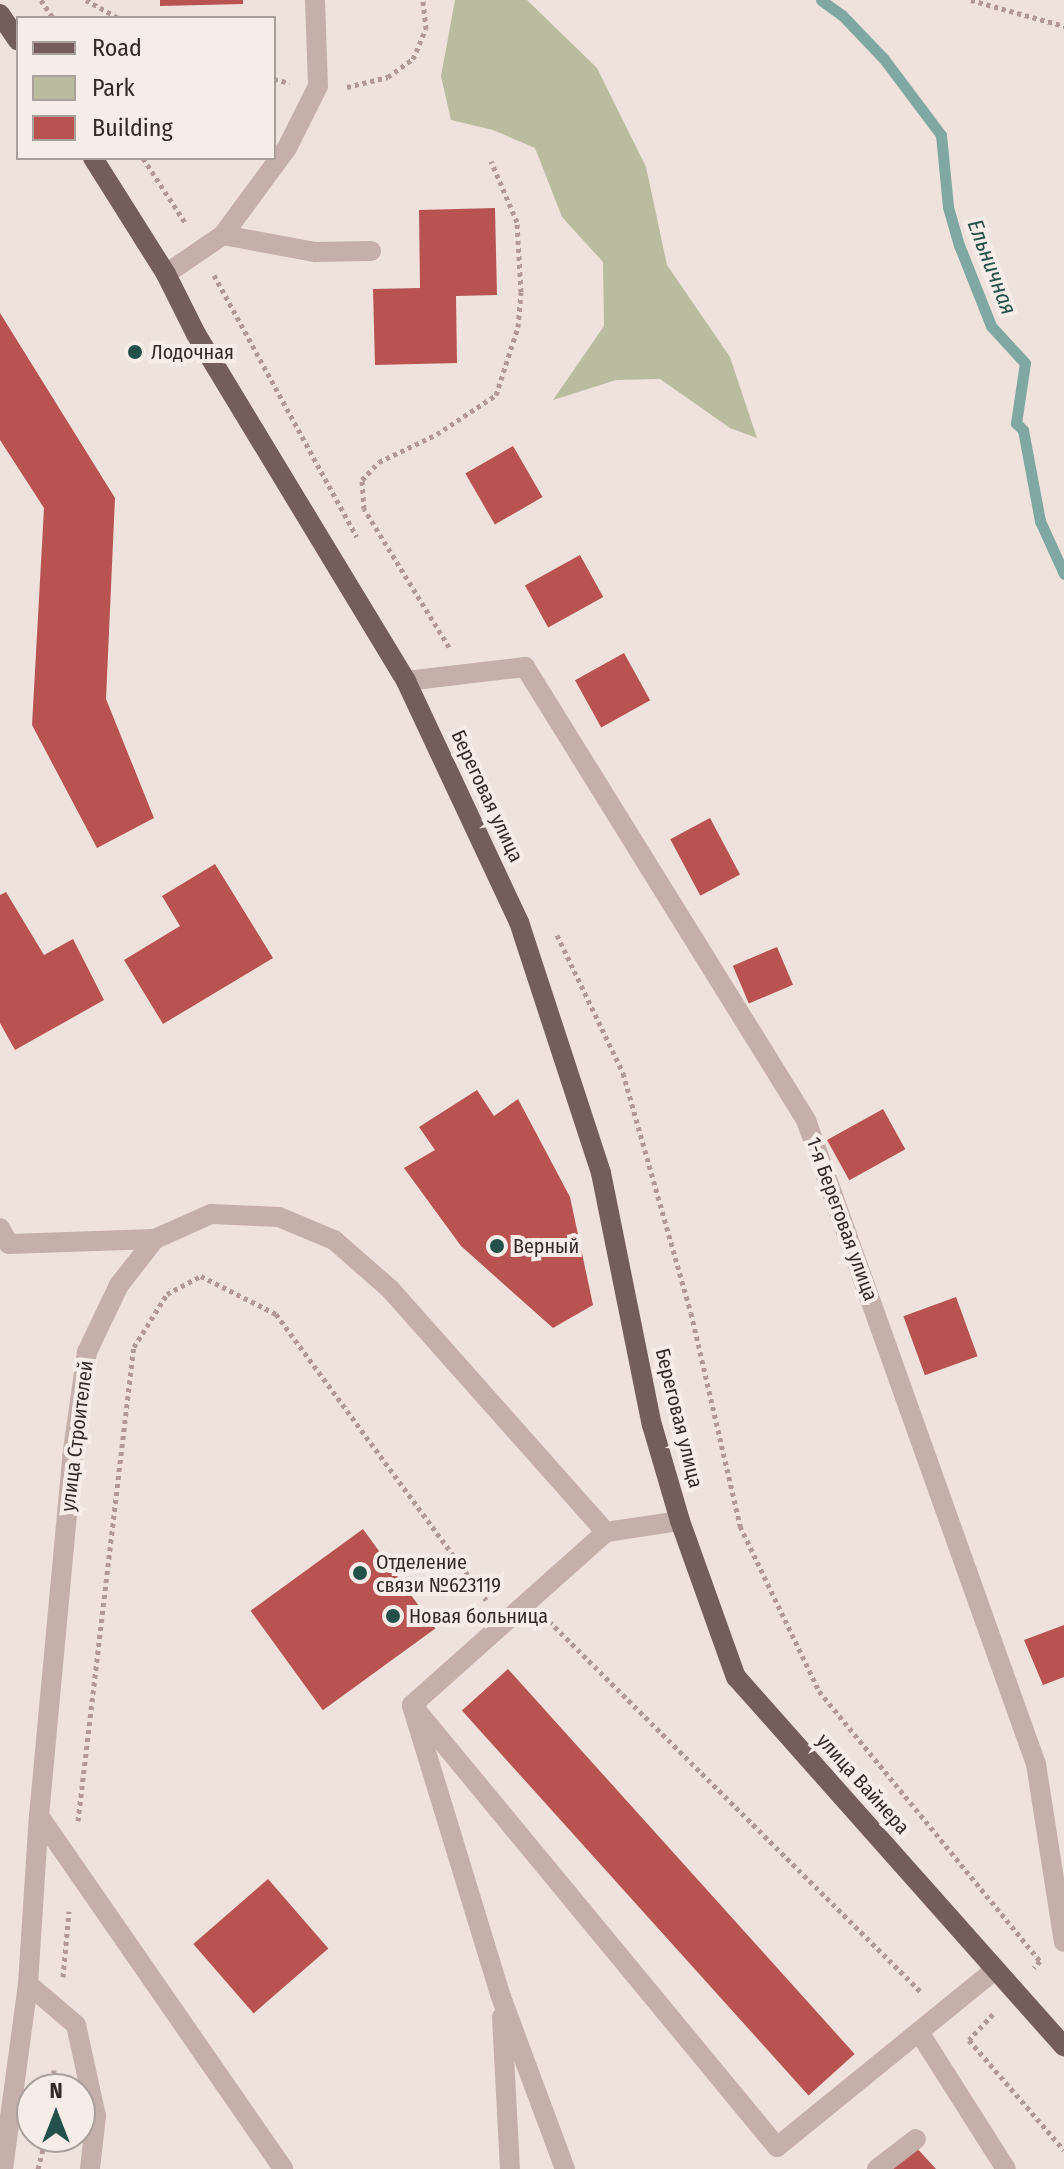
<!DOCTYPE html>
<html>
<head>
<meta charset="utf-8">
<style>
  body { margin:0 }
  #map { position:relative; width:1064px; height:2169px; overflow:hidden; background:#efe2dc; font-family:"Fira Sans Condensed",sans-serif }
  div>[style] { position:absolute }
  .green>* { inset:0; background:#b9bc9e }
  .stream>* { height:11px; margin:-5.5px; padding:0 5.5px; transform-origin:5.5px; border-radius:5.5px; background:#7ea8a1 }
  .building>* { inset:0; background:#b85351; transform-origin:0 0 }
  .path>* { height:5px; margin-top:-2.5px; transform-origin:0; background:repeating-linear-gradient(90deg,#b19a94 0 4px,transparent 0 8px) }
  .minor>* { height:20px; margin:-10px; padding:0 10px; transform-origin:10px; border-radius:10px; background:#c5b0a9 }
  .major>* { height:20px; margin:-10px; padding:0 10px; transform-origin:10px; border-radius:10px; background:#745e5b }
  .dots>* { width:22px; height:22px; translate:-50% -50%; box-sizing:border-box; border:4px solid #f7ede8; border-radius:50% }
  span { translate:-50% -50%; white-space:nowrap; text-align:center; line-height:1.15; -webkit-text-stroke:8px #f7ede8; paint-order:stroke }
  .poi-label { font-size:20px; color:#342928 }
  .left { translate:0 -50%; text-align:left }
  .street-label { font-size:20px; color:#342928 }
  .water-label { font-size:22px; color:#235049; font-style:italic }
  .legend { position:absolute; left:16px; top:16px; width:260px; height:144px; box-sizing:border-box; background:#f7ede8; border:2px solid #a99f9b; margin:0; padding:10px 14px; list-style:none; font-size:24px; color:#342928 }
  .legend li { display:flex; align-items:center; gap:16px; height:40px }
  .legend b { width:40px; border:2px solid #a99f9b }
  .north { position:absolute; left:16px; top:2073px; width:80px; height:80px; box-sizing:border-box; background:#f7ede8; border:2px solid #a99f9b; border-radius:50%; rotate:0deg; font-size:22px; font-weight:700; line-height:32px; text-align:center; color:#342928 }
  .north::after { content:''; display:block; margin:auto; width:28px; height:36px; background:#235049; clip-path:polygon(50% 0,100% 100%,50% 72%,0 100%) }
</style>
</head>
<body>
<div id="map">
  <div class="green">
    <i style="clip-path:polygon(455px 0,527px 0,597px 68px,646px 167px,667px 265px,730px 357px,757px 438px,730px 428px,660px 379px,616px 380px,553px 400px,604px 326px,603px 262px,562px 217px,535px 148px,493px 130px,451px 120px,441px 76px)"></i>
  </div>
  <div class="stream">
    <i style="left:821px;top:0;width:26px;rotate:36deg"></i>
    <i style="left:842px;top:15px;width:61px;rotate:46.3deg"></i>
    <i style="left:884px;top:59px;width:95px;rotate:53.1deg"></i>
    <i style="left:941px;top:135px;width:72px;rotate:84.4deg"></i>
    <i style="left:948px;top:207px;width:40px;rotate:74deg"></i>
    <i style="left:959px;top:245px;width:87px;rotate:68.4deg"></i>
    <i style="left:991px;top:326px;width:50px;rotate:47.4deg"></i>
    <i style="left:1025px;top:363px;width:61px;rotate:98.5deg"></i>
    <i style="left:1016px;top:423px;width:10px;rotate:45deg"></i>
    <i style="left:1023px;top:430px;width:93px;rotate:79.4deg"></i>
    <i style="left:1040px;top:521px;width:58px;rotate:65.6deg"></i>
  </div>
  <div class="building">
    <i style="clip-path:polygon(160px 0,243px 0,243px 4px,160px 6px)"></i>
    <i style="clip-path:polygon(495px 208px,497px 295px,456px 296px,457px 363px,375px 365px,373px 289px,420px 288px,419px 210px)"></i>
    <i style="clip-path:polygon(0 313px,115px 498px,106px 699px,154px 818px,97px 848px,32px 725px,44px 508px,0 440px)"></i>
    <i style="left:513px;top:446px;width:59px;height:55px;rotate:60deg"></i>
    <i style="left:580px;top:555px;width:48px;height:63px;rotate:61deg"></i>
    <i style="left:624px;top:653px;width:54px;height:56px;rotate:61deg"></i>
    <i style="left:710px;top:818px;width:64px;height:45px;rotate:62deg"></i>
    <i style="clip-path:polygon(215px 864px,273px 958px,163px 1024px,124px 960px,180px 926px,162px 896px)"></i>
    <i style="clip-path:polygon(6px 892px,44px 955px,73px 939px,104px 1000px,15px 1050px,0 1023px,0 895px)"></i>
    <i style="left:777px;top:947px;width:41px;height:48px;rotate:67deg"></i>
    <i style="clip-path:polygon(477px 1090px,494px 1116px,518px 1099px,570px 1197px,593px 1305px,553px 1328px,461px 1246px,404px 1168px,435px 1150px,419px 1127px)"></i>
    <i style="left:883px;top:1109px;width:46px;height:64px;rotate:61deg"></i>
    <i style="left:956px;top:1297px;width:63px;height:56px;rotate:70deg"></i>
    <i style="left:363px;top:1529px;width:123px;height:139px;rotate:54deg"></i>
    <i style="clip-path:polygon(1064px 1625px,1064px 1677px,1043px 1685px,1024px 1640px)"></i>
    <i style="left:508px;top:1669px;width:518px;height:62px;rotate:48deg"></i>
    <i style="left:268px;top:1879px;width:92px;height:99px;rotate:49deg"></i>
    <i style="clip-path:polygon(914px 2145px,936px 2169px,887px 2169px)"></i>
  </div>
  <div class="path">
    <i style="left:41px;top:0;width:22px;rotate:56deg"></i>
    <i style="left:86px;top:0;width:38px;rotate:29deg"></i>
    <i style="left:971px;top:0;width:97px;rotate:15.6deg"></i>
    <i style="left:274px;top:79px;width:16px;rotate:14deg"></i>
    <i style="left:347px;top:87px;width:42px;rotate:-13.7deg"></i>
    <i style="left:388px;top:77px;width:31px;rotate:-36deg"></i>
    <i style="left:413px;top:59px;width:33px;rotate:-67deg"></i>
    <i style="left:426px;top:29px;width:29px;rotate:-96deg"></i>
    <i style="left:143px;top:158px;width:79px;rotate:56.9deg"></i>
    <i style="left:214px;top:275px;width:298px;rotate:61.4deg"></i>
    <i style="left:449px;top:647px;width:162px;rotate:-121.6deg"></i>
    <i style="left:364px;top:509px;width:29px;rotate:-94deg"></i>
    <i style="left:362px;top:480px;width:25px;rotate:-47deg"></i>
    <i style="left:379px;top:462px;width:64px;rotate:-25.8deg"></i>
    <i style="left:437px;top:434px;width:71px;rotate:-33.5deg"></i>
    <i style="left:496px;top:395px;width:71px;rotate:-72.1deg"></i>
    <i style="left:518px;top:327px;width:35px;rotate:-85deg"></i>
    <i style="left:521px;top:292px;width:70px;rotate:-93.3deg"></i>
    <i style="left:517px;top:222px;width:66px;rotate:-113.1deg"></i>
    <i style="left:557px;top:935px;width:153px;rotate:64.4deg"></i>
    <i style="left:623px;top:1073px;width:249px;rotate:74.2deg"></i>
    <i style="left:691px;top:1313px;width:219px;rotate:77deg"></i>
    <i style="left:740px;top:1526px;width:183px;rotate:64.4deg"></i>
    <i style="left:819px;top:1691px;width:349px;rotate:50.7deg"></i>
    <i style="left:1040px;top:1961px;width:9px;rotate:131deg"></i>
    <i style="left:549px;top:1621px;width:527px;rotate:44.92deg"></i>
    <i style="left:78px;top:1821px;width:477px;rotate:-83.3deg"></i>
    <i style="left:134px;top:1347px;width:62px;rotate:-58.1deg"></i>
    <i style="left:167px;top:1294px;width:38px;rotate:-28deg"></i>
    <i style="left:201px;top:1276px;width:84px;rotate:26.9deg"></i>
    <i style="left:276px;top:1314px;width:355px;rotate:53.7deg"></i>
    <i style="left:63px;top:1977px;width:66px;rotate:-84.8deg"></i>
    <i style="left:993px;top:2014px;width:35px;rotate:133deg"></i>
    <i style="left:969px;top:2040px;width:145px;rotate:49.2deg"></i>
    <i style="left:52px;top:2089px;width:19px;rotate:-84deg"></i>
    <i style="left:38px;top:2169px;width:33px;rotate:-76deg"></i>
  </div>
  <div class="minor">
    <i style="left:223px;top:235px;width:108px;rotate:-53.7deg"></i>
    <i style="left:287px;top:148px;width:69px;rotate:-63.4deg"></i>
    <i style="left:318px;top:86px;width:86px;rotate:-92deg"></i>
    <i style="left:166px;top:274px;width:69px;rotate:-34.4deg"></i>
    <i style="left:223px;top:235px;width:94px;rotate:10.5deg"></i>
    <i style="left:315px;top:252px;width:56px;rotate:-1deg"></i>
    <i style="left:406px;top:681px;width:120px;rotate:-6.7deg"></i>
    <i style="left:525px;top:667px;width:533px;rotate:58.19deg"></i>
    <i style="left:806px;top:1120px;width:684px;rotate:70.35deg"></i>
    <i style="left:1036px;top:1764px;width:180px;rotate:81.1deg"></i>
    <i style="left:0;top:1228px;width:18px;rotate:61deg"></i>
    <i style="left:9px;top:1244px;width:146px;rotate:-2deg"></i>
    <i style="left:412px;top:1705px;width:573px;rotate:50.45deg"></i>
    <i style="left:777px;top:2147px;width:281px;rotate:-39.1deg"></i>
    <i style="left:39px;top:1816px;width:429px;rotate:55.3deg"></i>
    <i style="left:28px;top:1984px;width:63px;rotate:40.5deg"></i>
    <i style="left:76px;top:2025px;width:93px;rotate:77.6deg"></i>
    <i style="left:96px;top:2116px;width:53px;rotate:96.5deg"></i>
    <i style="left:502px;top:2017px;width:152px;rotate:87deg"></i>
    <i style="left:919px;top:2032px;width:162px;rotate:57.6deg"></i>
    <i style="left:3px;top:2169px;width:187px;rotate:-82.3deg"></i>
    <i style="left:28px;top:1984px;width:168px;rotate:-86.3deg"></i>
    <i style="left:39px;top:1816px;width:361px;rotate:-84.7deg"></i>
    <i style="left:72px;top:1457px;width:106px;rotate:-81.9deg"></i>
    <i style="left:87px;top:1352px;width:74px;rotate:-64.5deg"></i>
    <i style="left:119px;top:1285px;width:58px;rotate:-52deg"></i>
    <i style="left:155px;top:1239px;width:61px;rotate:-24.1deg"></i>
    <i style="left:211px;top:1214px;width:68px;rotate:2.5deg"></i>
    <i style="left:279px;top:1217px;width:60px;rotate:22.7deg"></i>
    <i style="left:334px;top:1240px;width:74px;rotate:41.2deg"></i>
    <i style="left:390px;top:1289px;width:325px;rotate:48.4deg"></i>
    <i style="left:606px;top:1532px;width:75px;rotate:-8.5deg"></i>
    <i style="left:565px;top:2169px;width:184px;rotate:-110.4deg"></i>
    <i style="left:501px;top:1997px;width:305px;rotate:-107deg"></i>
    <i style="left:412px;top:1705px;width:260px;rotate:-41.7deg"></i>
    <i style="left:877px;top:2169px;width:49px;rotate:-37.6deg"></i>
  </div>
  <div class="major">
    <i style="left:0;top:14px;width:32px;rotate:56deg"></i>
    <i style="left:93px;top:158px;width:137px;rotate:57.8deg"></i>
    <i style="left:166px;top:274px;width:67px;rotate:63.4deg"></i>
    <i style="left:196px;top:334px;width:406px;rotate:58.8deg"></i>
    <i style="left:406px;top:681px;width:266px;rotate:64.9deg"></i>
    <i style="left:519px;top:922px;width:264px;rotate:71.9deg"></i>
    <i style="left:601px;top:1173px;width:257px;rotate:78.6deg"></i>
    <i style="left:652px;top:1425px;width:100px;rotate:73.7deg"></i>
    <i style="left:680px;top:1521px;width:166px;rotate:70.3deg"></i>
    <i style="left:736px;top:1677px;width:494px;rotate:48.4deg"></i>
  </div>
  <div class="dots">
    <i style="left:135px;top:352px;background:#235049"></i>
    <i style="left:497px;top:1246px;background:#235049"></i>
    <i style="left:360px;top:1573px;background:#235049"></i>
    <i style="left:393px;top:1616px;background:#235049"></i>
  </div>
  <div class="poi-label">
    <span class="left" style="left:151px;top:352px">Лодочная</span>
    <span class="left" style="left:513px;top:1246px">Верный</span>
    <span class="left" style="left:376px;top:1574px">Отделение<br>связи №623119</span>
    <span class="left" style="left:409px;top:1616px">Новая больница</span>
  </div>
  <div class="street-label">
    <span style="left:487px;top:796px;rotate:65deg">Береговая улица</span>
    <span style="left:842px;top:1219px;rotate:70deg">1-я Береговая улица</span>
    <span style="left:679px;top:1418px;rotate:76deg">Береговая улица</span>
    <span style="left:77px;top:1436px;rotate:-83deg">улица Строителей</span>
    <span style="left:863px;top:1784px;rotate:48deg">улица Вайнера</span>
  </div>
  <div class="water-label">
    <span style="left:992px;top:267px;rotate:69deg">Ельничная</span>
  </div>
  <ul class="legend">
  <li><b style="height:10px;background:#745e5b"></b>Road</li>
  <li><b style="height:22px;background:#b9bc9e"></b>Park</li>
  <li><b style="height:22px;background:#b85351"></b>Building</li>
  </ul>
  <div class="north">N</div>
</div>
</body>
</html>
